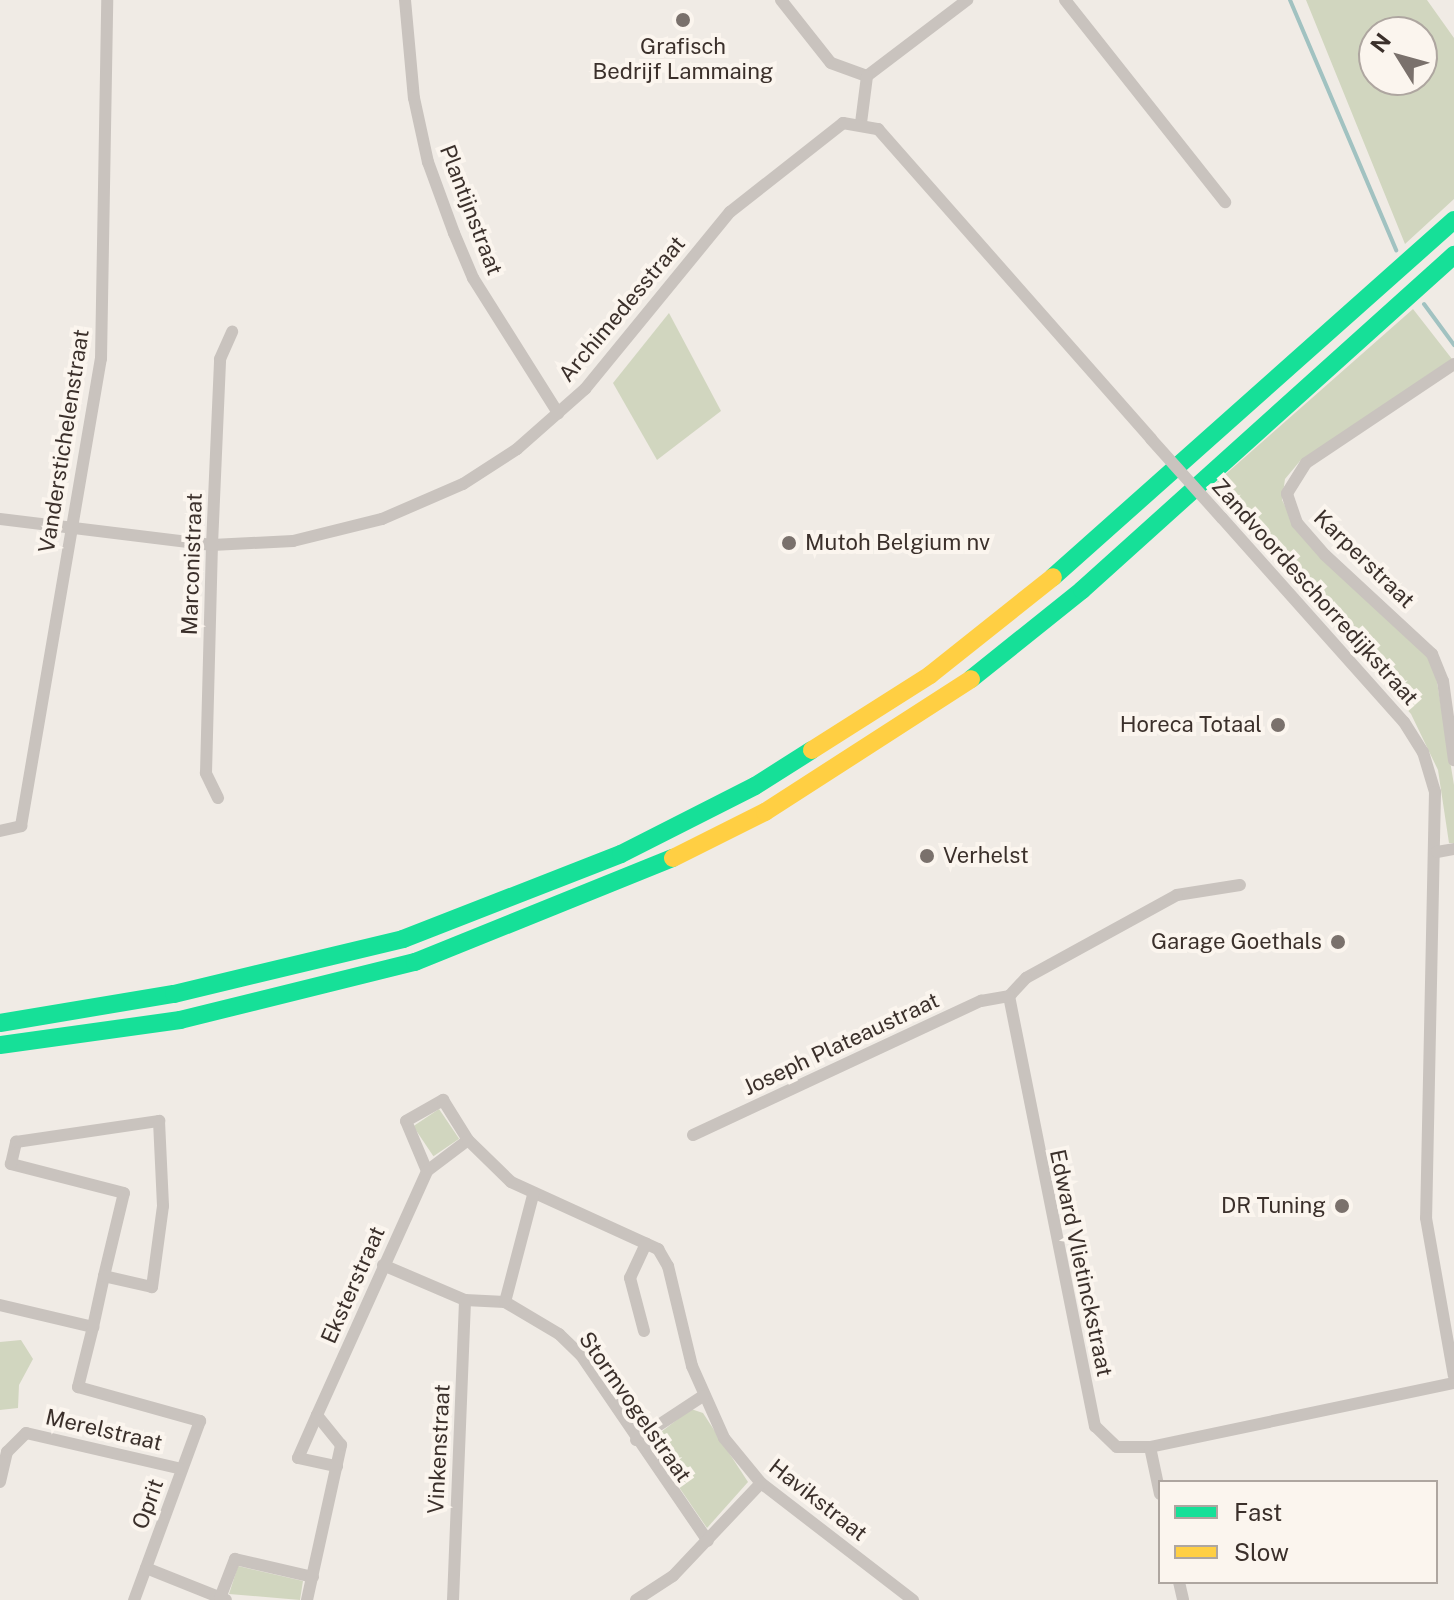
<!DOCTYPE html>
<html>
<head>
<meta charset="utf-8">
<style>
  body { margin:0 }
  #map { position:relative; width:1454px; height:1600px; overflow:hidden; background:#f0ebe5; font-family:"Public Sans",sans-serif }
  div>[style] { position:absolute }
  .green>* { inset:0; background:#d1d6bf; transform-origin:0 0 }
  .stream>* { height:4px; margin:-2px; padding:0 2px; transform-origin:2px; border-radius:2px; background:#a1c2c1 }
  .street>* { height:12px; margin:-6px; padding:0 6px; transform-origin:6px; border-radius:6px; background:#c9c3be }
  .fast>* { height:18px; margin:-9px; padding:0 9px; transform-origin:9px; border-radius:9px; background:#16e098 }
  .slow>* { height:18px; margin:-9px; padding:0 9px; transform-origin:9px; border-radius:9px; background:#ffcf43 }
  .street-bridge>* { height:12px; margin:-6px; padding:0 6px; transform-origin:6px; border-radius:6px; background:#c9c3be }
  .dots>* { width:22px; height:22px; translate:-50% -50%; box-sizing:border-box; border:4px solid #fbf5ee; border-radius:50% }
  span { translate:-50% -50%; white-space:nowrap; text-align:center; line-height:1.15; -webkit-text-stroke:8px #fbf5ee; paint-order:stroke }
  .poi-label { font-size:22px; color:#3b302b }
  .left { translate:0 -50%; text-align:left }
  .right { translate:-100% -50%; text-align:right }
  .street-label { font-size:22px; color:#3b302b }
  .legend { position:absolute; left:1158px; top:1480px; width:280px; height:104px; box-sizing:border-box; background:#fbf5ee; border:2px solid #aea6a0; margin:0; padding:10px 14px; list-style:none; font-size:24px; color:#3b302b }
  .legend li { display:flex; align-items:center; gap:16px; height:40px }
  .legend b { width:40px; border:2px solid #aea6a0 }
  .north { position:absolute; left:1358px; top:16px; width:80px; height:80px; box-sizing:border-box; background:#fbf5ee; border:2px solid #aea6a0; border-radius:50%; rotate:307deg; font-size:22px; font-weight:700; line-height:32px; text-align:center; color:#3b302b }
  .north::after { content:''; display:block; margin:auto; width:28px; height:36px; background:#7a716c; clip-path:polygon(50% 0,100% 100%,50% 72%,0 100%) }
</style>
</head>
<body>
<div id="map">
  <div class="green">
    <i style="clip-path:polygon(evenodd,1306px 0,1427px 0,1454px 38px,1454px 199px,1405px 244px,1306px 0,1374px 32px,1422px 32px,1422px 80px,1374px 80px,1374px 32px)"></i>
    <i style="clip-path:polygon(1413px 309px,1452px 359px,1300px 461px,1285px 479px,1282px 500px,1299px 533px,1426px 654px,1435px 670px,1454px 785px,1454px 843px,1449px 843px,1438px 770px,1411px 714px,1211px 487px)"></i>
    <i style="clip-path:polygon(669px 313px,721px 411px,657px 460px,613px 383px)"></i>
    <i style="left:439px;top:1109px;width:36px;height:31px;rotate:56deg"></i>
    <i style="clip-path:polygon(21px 1340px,33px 1359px,19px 1385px,18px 1408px,0 1410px,0 1342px)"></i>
    <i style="clip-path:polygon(691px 1409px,703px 1413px,748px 1482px,707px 1528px,648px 1442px)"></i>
    <i style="clip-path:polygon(238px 1566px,303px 1581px,300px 1600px,229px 1594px)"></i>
  </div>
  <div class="stream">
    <i style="left:1290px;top:0;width:272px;rotate:67deg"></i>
    <i style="left:1424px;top:304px;width:51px;rotate:53.8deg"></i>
  </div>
  <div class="street">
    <i style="left:405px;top:0;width:98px;rotate:84.8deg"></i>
    <i style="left:414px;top:98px;width:66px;rotate:77.7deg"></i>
    <i style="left:428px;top:162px;width:76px;rotate:69.9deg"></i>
    <i style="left:454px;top:233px;width:49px;rotate:67.1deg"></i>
    <i style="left:473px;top:278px;width:160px;rotate:57.8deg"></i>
    <i style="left:781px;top:0;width:80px;rotate:51.6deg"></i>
    <i style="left:831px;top:63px;width:38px;rotate:20deg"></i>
    <i style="left:1065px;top:0;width:258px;rotate:51.6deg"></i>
    <i style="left:867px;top:76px;width:126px;rotate:-37.2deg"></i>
    <i style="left:861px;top:123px;width:47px;rotate:-82.7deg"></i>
    <i style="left:1454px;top:364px;width:178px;rotate:146.2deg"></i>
    <i style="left:1306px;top:463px;width:36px;rotate:122deg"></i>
    <i style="left:1287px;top:494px;width:31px;rotate:71deg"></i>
    <i style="left:1297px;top:523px;width:43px;rotate:48.8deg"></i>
    <i style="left:1325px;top:555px;width:146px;rotate:42.8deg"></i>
    <i style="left:1432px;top:654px;width:29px;rotate:68deg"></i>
    <i style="left:1443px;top:681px;width:80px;rotate:82.1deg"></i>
    <i style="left:1222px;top:518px;width:273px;rotate:48.3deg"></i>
    <i style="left:1404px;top:722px;width:36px;rotate:58deg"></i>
    <i style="left:1423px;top:752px;width:42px;rotate:73.3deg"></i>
    <i style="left:1435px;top:792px;width:426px;rotate:91.2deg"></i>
    <i style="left:1426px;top:1218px;width:160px;rotate:80deg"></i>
    <i style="left:0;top:519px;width:214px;rotate:7deg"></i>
    <i style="left:212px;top:545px;width:81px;rotate:-2.8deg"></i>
    <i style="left:293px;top:541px;width:92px;rotate:-13.9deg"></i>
    <i style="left:382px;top:519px;width:88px;rotate:-23.4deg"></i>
    <i style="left:463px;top:484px;width:64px;rotate:-32.9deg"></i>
    <i style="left:517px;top:449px;width:91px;rotate:-41.4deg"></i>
    <i style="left:585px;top:389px;width:229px;rotate:-50.7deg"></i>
    <i style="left:730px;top:212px;width:144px;rotate:-38.2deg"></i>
    <i style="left:843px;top:123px;width:36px;rotate:10deg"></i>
    <i style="left:878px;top:129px;width:413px;rotate:48.6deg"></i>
    <i style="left:218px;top:798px;width:28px;rotate:-116deg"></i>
    <i style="left:206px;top:773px;width:228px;rotate:-88.5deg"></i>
    <i style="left:212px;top:545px;width:186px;rotate:-87.5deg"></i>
    <i style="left:220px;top:359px;width:30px;rotate:-66deg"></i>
    <i style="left:0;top:831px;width:22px;rotate:-13deg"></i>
    <i style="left:21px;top:826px;width:474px;rotate:-80.3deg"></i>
    <i style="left:101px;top:359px;width:359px;rotate:-89deg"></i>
    <i style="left:1437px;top:852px;width:17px;rotate:-10deg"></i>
    <i style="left:1240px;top:885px;width:64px;rotate:171deg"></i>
    <i style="left:1177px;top:895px;width:172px;rotate:151.2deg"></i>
    <i style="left:1026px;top:978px;width:25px;rotate:133deg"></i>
    <i style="left:1009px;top:996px;width:439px;rotate:78.7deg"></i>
    <i style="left:1095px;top:1426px;width:30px;rotate:44deg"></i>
    <i style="left:1117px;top:1447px;width:33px"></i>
    <i style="left:1150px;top:1447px;width:311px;rotate:-11.9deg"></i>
    <i style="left:693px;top:1135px;width:318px;rotate:-25deg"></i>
    <i style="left:981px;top:1001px;width:28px;rotate:-10deg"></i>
    <i style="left:468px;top:1140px;width:51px;rotate:142.9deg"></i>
    <i style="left:427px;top:1171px;width:54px;rotate:-112.8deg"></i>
    <i style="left:406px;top:1121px;width:43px;rotate:-29.6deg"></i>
    <i style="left:443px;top:1100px;width:47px;rotate:58deg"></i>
    <i style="left:468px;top:1140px;width:60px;rotate:44.3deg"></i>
    <i style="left:511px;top:1182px;width:162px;rotate:24.5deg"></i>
    <i style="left:658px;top:1249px;width:20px;rotate:60deg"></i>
    <i style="left:668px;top:1266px;width:103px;rotate:76.5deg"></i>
    <i style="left:692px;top:1366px;width:79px;rotate:66deg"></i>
    <i style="left:724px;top:1438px;width:58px;rotate:50.6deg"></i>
    <i style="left:761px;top:1483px;width:192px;rotate:37.6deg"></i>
    <i style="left:383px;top:1265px;width:89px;rotate:23.1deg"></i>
    <i style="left:465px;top:1300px;width:40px;rotate:2.9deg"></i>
    <i style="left:505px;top:1302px;width:63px;rotate:30.7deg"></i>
    <i style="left:559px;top:1334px;width:30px;rotate:44deg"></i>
    <i style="left:581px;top:1355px;width:225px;rotate:55.7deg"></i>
    <i style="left:505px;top:1302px;width:111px;rotate:-75.3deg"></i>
    <i style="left:0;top:1305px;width:96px;rotate:13.3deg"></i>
    <i style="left:93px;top:1327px;width:62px;rotate:104deg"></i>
    <i style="left:78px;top:1387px;width:127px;rotate:15.6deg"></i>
    <i style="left:200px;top:1421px;width:191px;rotate:110.2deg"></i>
    <i style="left:93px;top:1327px;width:52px;rotate:-77.8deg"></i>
    <i style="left:104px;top:1276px;width:85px;rotate:-76.5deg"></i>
    <i style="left:124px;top:1193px;width:117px;rotate:-165.6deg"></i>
    <i style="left:11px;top:1164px;width:23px;rotate:-77deg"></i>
    <i style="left:16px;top:1142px;width:145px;rotate:-8.4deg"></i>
    <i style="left:159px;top:1121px;width:85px;rotate:87.3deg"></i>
    <i style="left:163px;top:1206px;width:82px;rotate:97.7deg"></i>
    <i style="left:152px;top:1287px;width:49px;rotate:-167.1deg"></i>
    <i style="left:644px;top:1331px;width:55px;rotate:-104.8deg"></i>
    <i style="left:630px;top:1278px;width:38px;rotate:-65deg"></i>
    <i style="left:317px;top:1415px;width:47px;rotate:113.8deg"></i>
    <i style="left:298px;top:1458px;width:40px;rotate:12deg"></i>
    <i style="left:636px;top:1440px;width:80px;rotate:-33.3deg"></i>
    <i style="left:1150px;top:1447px;width:48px;rotate:78deg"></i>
    <i style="left:0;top:1482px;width:31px;rotate:-77deg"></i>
    <i style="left:7px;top:1452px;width:27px;rotate:-45deg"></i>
    <i style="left:26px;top:1433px;width:160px;rotate:13deg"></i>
    <i style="left:146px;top:1568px;width:86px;rotate:21.8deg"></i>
    <i style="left:1179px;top:1582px;width:18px;rotate:77deg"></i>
    <i style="left:220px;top:1598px;width:42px;rotate:-69deg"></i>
    <i style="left:235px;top:1559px;width:80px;rotate:13deg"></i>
    <i style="left:307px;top:1600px;width:159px;rotate:-77.6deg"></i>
    <i style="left:341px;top:1445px;width:38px;rotate:-129deg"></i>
    <i style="left:317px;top:1415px;width:268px;rotate:-65.7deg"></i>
    <i style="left:453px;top:1600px;width:300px;rotate:-87.7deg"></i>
    <i style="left:636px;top:1600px;width:44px;rotate:-33deg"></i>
    <i style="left:673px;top:1576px;width:128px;rotate:-46.6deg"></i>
  </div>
  <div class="fast">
    <i style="left:1053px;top:577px;width:537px;rotate:-41.68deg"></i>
    <i style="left:971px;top:679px;width:142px;rotate:-38.7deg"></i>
    <i style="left:1082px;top:590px;width:501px;rotate:-42deg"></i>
    <i style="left:0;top:1023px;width:176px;rotate:-9.5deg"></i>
    <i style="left:174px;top:994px;width:236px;rotate:-13.5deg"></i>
    <i style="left:403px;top:939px;width:234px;rotate:-21.3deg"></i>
    <i style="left:621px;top:854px;width:150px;rotate:-26.9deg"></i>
    <i style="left:755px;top:786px;width:67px;rotate:-32.3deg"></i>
    <i style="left:0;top:1045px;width:182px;rotate:-7.9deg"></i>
    <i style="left:180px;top:1020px;width:242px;rotate:-13.9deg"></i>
    <i style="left:415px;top:962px;width:278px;rotate:-22deg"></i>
  </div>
  <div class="slow">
    <i style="left:812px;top:750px;width:140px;rotate:-32.4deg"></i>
    <i style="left:930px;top:675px;width:157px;rotate:-38.5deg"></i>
    <i style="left:673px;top:858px;width:103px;rotate:-26.6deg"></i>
    <i style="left:765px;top:812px;width:245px;rotate:-32.8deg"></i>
  </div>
  <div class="street-bridge">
    <i style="left:1151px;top:439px;width:106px;rotate:48.1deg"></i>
  </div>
  <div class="dots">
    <i style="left:683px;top:20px;background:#7a716c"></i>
    <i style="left:789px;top:543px;background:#7a716c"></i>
    <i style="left:1278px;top:725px;background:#7a716c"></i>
    <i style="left:927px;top:856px;background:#7a716c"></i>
    <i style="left:1338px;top:942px;background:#7a716c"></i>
    <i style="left:1342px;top:1206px;background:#7a716c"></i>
  </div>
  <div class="poi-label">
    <span style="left:683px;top:59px">Grafisch<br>Bedrijf Lammaing</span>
    <span class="left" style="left:805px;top:543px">Mutoh Belgium nv</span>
    <span class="right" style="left:1262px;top:725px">Horeca Totaal</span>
    <span class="left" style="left:943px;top:856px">Verhelst</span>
    <span class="right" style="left:1322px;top:942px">Garage Goethals</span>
    <span class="right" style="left:1326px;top:1206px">DR Tuning</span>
  </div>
  <div class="street-label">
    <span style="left:471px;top:210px;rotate:69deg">Plantijnstraat</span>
    <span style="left:622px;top:309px;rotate:-50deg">Archimedesstraat</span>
    <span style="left:64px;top:441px;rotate:-81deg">Vanderstichelenstraat</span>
    <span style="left:1364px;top:559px;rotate:44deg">Karperstraat</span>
    <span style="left:192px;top:564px;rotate:-88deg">Marconistraat</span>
    <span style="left:1315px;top:592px;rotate:48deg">Zandvoordeschorredijkstraat</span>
    <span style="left:841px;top:1044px;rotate:-25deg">Joseph Plateaustraat</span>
    <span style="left:1081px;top:1263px;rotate:78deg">Edward Vlietinckstraat</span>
    <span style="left:353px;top:1285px;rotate:-66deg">Eksterstraat</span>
    <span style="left:635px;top:1407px;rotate:55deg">Stormvogelstraat</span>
    <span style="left:104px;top:1430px;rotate:13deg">Merelstraat</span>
    <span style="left:439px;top:1449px;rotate:-87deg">Vinkenstraat</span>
    <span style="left:818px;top:1500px;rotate:38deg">Havikstraat</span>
    <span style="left:148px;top:1504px;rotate:-70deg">Oprit</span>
  </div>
  <ul class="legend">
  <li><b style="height:10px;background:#16e098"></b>Fast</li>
  <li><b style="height:10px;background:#ffcf43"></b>Slow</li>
  </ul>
  <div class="north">N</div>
</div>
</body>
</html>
